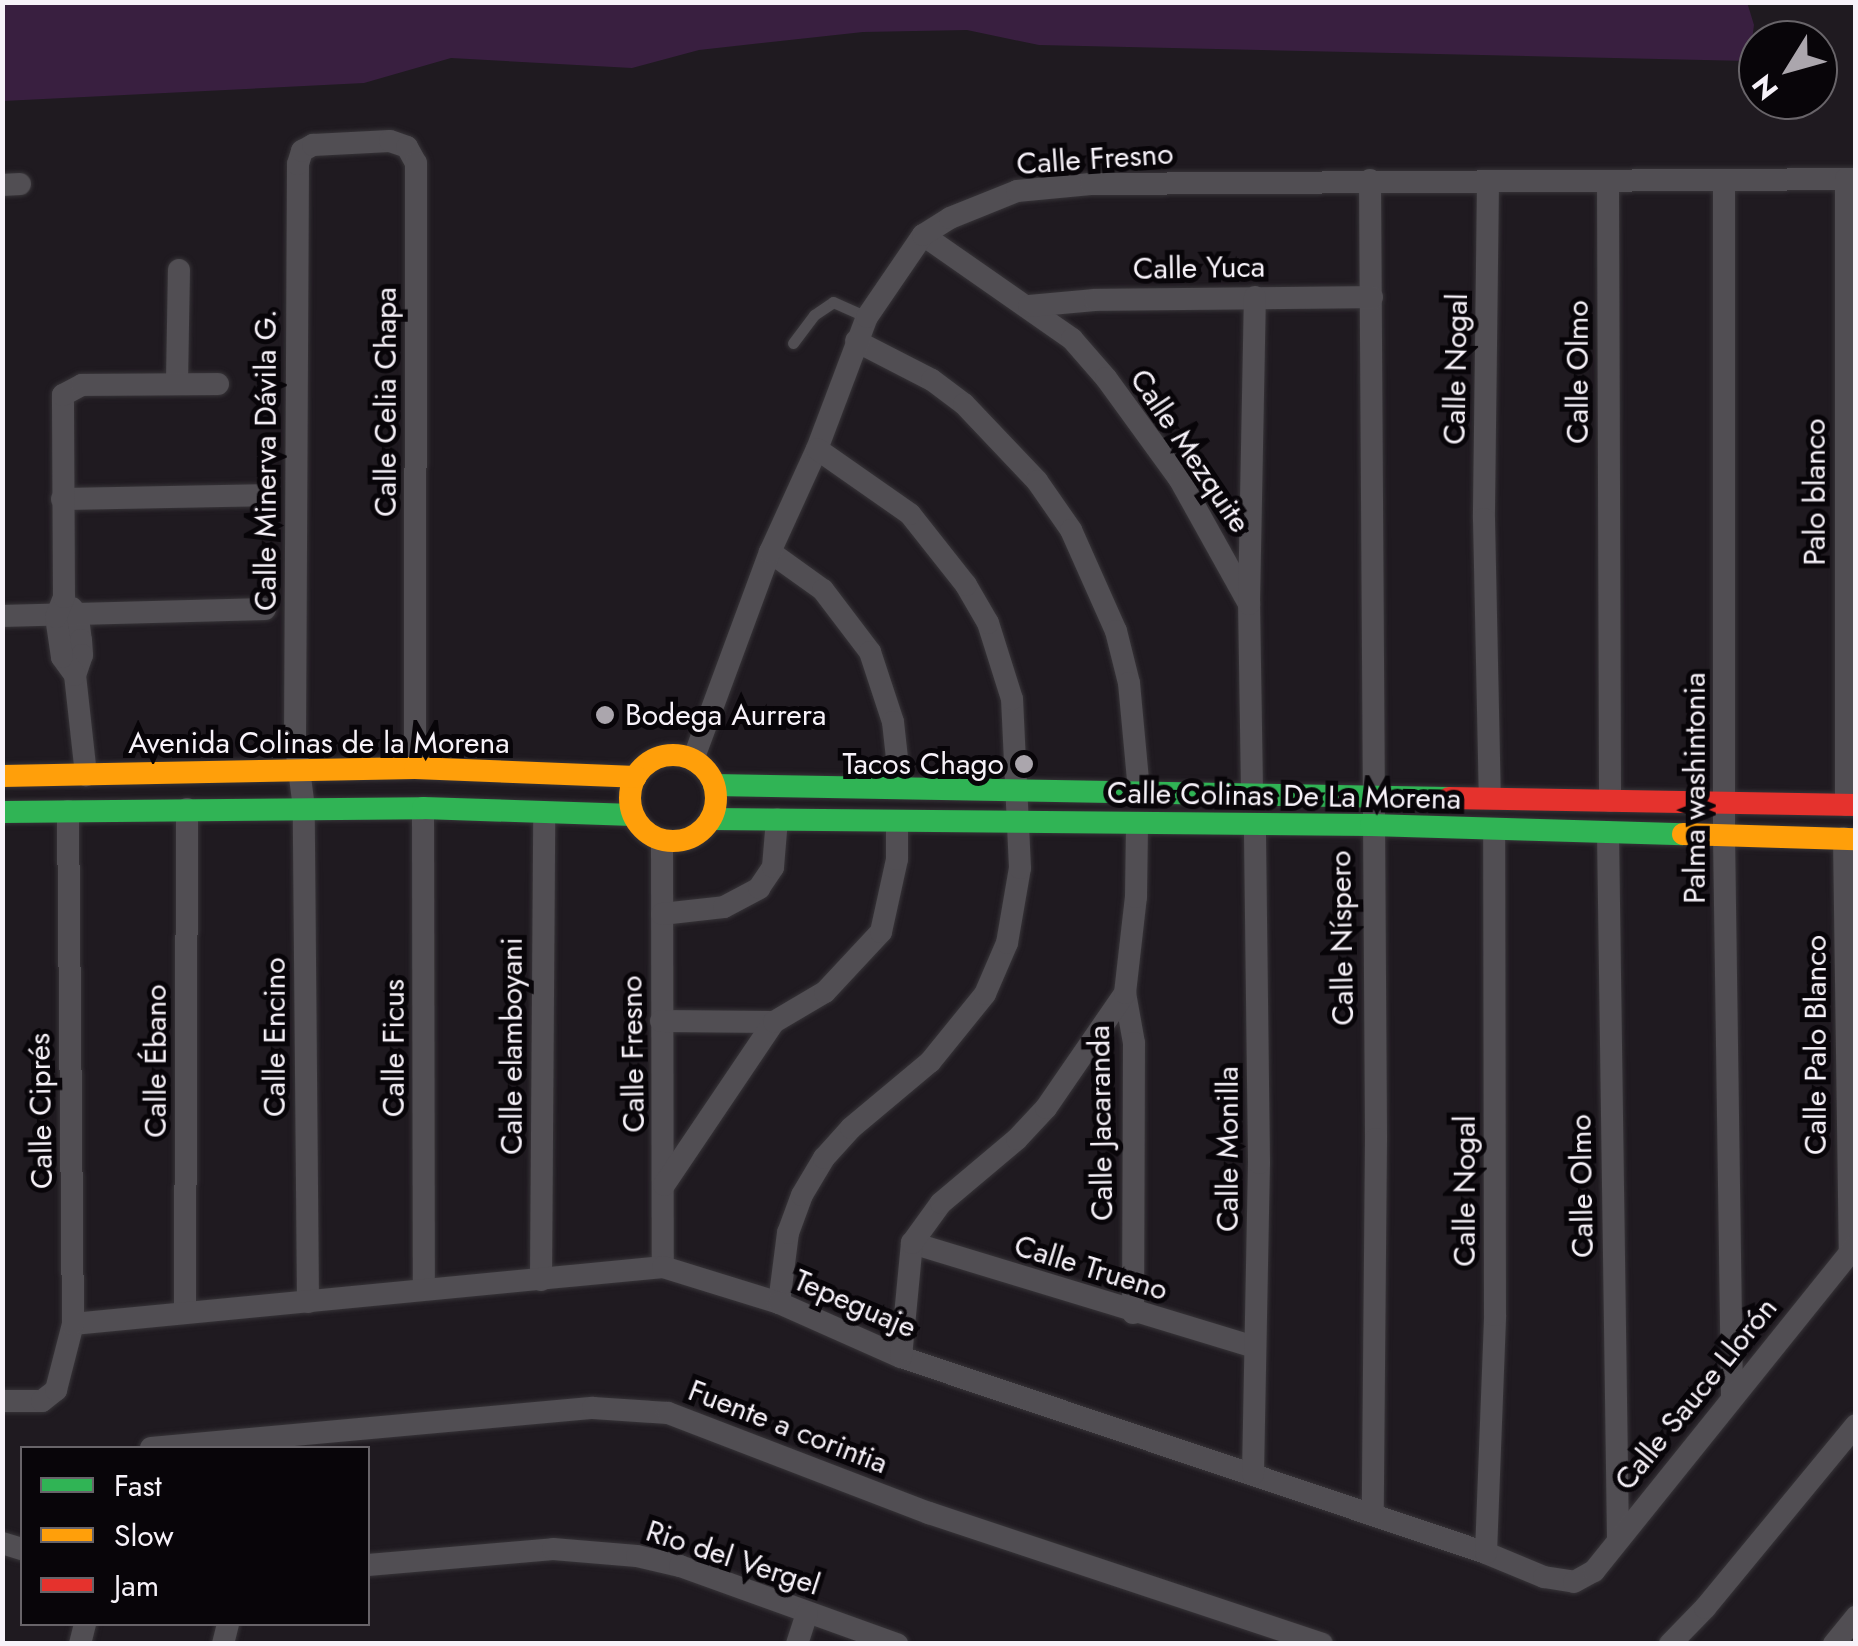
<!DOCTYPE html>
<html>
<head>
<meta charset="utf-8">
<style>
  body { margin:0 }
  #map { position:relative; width:1858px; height:1646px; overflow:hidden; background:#1f1a20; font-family:Jost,sans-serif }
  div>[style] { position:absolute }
  .green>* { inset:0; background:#391f40 }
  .roads { filter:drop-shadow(0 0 2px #373438) drop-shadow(0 0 2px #373438) }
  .lane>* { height:11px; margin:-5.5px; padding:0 5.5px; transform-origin:5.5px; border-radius:5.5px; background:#514e53 }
  .street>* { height:22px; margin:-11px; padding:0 11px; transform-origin:11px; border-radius:11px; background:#514e53 }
  .fast>* { height:22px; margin:-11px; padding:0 11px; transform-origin:11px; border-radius:11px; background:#30b455 }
  .slow>* { height:22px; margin:-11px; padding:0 11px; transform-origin:11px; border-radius:11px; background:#ff9f0a }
  .slow>.ring { margin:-11px; padding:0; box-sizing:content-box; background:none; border:22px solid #ff9f0a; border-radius:50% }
  .jam>* { height:22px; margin:-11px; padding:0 11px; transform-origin:11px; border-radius:11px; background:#e5322d }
  .dots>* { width:28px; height:28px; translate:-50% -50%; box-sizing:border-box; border:5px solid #080509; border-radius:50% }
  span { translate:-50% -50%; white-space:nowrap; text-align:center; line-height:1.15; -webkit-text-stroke:10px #080509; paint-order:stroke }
  .street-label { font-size:30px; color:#f7f2f9 }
  .poi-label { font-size:30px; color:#f7f2f9 }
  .left { translate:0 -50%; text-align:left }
  .right { translate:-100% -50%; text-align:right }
  .frame { position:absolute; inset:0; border:5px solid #f7f2f9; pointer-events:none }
  .legend { position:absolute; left:20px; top:1446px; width:350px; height:180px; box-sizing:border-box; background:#080509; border:2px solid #686469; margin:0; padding:12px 18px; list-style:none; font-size:30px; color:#f7f2f9 }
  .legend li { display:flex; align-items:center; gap:20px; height:50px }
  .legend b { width:50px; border:2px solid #686469 }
  .north { position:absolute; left:1738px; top:20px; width:100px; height:100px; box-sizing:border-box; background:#080509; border:2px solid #686469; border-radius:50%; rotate:233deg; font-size:28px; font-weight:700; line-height:40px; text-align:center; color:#f7f2f9 }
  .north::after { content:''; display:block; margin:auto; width:35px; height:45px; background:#aba6ad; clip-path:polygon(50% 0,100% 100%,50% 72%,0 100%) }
</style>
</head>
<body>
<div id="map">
  <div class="green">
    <i style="clip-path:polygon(3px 2px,1747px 2px,1754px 25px,1749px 61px,1039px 45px,967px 30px,863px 32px,699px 50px,632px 68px,451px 58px,364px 83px,3px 101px)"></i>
  </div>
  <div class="roads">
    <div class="lane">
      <i style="left:793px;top:343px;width:35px;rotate:-53deg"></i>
      <i style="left:814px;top:315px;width:23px;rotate:-34deg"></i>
      <i style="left:833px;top:302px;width:37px;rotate:24deg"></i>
    </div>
    <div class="street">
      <i style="left:1370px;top:180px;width:959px;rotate:89.64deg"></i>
      <i style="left:1376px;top:1139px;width:375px;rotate:90.5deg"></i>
      <i style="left:1724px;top:181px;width:654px;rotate:90deg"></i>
      <i style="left:1724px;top:835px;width:561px;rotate:89.18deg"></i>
      <i style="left:1488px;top:182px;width:337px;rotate:90.7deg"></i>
      <i style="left:1484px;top:519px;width:277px;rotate:88.8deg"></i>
      <i style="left:1608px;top:183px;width:618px;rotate:89.81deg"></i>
      <i style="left:2px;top:185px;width:18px;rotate:-3deg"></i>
      <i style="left:923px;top:235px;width:182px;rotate:34.9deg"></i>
      <i style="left:1072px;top:339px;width:52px;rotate:48.9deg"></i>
      <i style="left:1106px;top:378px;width:126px;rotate:54deg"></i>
      <i style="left:1180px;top:480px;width:142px;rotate:60.9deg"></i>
      <i style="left:1029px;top:306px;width:66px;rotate:-5.2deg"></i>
      <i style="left:1095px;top:300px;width:277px;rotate:-0.6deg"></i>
      <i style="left:856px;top:341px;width:85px;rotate:27.2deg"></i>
      <i style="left:932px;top:380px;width:40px;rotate:37deg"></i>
      <i style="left:964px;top:404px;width:106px;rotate:46.5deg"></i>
      <i style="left:1037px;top:481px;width:60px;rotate:55.2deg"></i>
      <i style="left:1071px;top:530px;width:111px;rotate:66deg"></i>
      <i style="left:1116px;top:631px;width:54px;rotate:76deg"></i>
      <i style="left:1129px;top:683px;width:108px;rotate:84.7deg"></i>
      <i style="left:177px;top:382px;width:112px;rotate:-89deg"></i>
      <i style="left:62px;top:499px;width:202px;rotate:-1.1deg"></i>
      <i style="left:770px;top:552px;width:65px;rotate:35.6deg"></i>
      <i style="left:823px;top:590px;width:78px;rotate:52.8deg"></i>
      <i style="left:870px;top:652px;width:74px;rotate:71.8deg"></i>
      <i style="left:893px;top:722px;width:63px;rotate:83.7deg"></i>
      <i style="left:72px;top:608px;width:11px;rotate:56deg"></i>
      <i style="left:78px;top:617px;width:23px;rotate:83deg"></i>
      <i style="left:81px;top:640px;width:15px;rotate:86deg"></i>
      <i style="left:82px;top:655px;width:21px;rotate:109deg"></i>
      <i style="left:75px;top:675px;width:101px;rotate:83.7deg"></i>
      <i style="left:2px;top:616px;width:263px;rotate:-1.5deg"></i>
      <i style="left:75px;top:675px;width:22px;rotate:-126deg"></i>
      <i style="left:62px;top:657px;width:40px;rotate:-98.5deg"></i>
      <i style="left:56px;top:617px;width:22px;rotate:-68deg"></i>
      <i style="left:64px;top:597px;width:202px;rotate:-90.3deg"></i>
      <i style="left:63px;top:395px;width:21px;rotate:-28deg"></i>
      <i style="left:82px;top:385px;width:136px;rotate:-0.4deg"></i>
      <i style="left:693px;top:760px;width:222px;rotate:-69.7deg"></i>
      <i style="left:770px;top:552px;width:113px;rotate:-65.5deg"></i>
      <i style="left:817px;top:449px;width:141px;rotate:-69.3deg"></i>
      <i style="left:867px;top:317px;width:99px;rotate:-55.7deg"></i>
      <i style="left:923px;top:235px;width:32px;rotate:-32deg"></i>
      <i style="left:950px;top:218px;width:72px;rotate:-21.9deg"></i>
      <i style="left:1017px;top:191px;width:74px;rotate:-5.4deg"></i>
      <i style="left:1091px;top:184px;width:765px;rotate:-0.37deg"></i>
      <i style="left:1252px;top:791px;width:187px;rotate:-90.9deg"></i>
      <i style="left:1249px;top:604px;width:307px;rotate:-88.9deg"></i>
      <i style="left:1846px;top:805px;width:626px;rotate:-90deg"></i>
      <i style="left:423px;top:808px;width:481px;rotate:89.9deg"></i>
      <i style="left:1608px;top:832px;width:706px;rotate:89.19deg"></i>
      <i style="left:1844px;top:838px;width:414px;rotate:89.2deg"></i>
      <i style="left:662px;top:840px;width:427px;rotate:89.9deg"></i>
      <i style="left:662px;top:914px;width:62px;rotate:-6.4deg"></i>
      <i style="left:724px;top:907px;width:40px;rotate:-28deg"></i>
      <i style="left:759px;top:888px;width:25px;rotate:-56deg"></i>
      <i style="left:773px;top:867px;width:48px;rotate:-85.2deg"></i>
      <i style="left:1125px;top:993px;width:51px;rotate:79.8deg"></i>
      <i style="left:1134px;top:1043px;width:270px;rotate:90.2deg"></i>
      <i style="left:661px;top:1021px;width:113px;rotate:0.5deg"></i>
      <i style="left:664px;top:1185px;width:197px;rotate:-56deg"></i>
      <i style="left:774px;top:1022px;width:59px;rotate:-30.5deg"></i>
      <i style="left:825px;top:992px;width:82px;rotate:-47deg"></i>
      <i style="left:881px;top:932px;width:75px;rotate:-77.6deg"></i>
      <i style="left:897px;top:859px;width:36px;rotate:-90deg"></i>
      <i style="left:912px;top:1243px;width:358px;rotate:16.9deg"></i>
      <i style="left:541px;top:1280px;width:467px;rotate:-89.6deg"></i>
      <i style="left:308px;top:1302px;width:494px;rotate:-90.5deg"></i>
      <i style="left:304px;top:808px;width:70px;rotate:-97.4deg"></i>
      <i style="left:295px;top:739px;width:575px;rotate:-89.7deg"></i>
      <i style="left:298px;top:164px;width:14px;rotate:-73deg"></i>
      <i style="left:302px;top:151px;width:13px;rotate:-29deg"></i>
      <i style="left:313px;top:145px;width:77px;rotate:-3deg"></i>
      <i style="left:390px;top:141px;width:18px;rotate:19deg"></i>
      <i style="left:407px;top:147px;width:18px;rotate:61deg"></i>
      <i style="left:416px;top:163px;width:605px;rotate:90.09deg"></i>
      <i style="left:779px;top:1303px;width:71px;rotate:-82.7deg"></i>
      <i style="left:788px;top:1233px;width:40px;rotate:-69.8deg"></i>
      <i style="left:802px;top:1195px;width:43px;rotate:-59.3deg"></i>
      <i style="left:824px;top:1158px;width:40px;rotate:-48deg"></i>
      <i style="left:851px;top:1128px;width:103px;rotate:-39.9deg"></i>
      <i style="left:930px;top:1062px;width:87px;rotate:-51deg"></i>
      <i style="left:985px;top:994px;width:56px;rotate:-66.7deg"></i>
      <i style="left:1007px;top:943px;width:76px;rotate:-80.2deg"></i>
      <i style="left:1020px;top:868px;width:169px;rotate:-92.7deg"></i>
      <i style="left:1012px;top:699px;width:80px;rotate:-107.5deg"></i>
      <i style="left:988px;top:623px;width:44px;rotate:-120.1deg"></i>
      <i style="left:966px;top:585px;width:90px;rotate:-128.3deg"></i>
      <i style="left:910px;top:514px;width:113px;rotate:-145deg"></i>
      <i style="left:185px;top:1313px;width:504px;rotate:-89.77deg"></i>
      <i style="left:73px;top:1324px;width:593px;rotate:-5.52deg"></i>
      <i style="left:663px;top:1267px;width:121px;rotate:17.2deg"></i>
      <i style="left:779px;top:1303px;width:133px;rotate:23.9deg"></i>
      <i style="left:901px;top:1357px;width:617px;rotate:18.52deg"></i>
      <i style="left:1486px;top:1553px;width:63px;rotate:22.5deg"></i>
      <i style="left:1544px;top:1577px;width:30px;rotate:9deg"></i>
      <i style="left:1574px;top:1582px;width:23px;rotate:-29deg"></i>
      <i style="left:1594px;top:1571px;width:418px;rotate:-51.2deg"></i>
      <i style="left:901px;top:1357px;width:115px;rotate:-84.5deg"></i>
      <i style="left:912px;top:1243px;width:49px;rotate:-54.1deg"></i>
      <i style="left:941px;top:1203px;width:99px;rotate:-40.1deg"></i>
      <i style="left:1017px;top:1139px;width:42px;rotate:-46.9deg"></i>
      <i style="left:1046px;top:1108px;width:140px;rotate:-55.5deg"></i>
      <i style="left:1125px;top:993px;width:97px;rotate:-83.5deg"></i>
      <i style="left:1136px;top:897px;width:72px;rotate:-89.2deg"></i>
      <i style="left:2px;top:1401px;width:40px"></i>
      <i style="left:42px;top:1401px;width:18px;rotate:-38deg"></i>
      <i style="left:56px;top:1390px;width:68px;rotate:-75.6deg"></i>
      <i style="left:73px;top:1324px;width:513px;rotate:-90.56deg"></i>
      <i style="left:151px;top:1448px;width:444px;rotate:-5.2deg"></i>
      <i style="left:593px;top:1408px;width:75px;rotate:3.8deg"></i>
      <i style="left:668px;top:1413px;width:280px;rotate:21deg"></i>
      <i style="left:929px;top:1513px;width:414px;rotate:18.4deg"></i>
      <i style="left:1253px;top:1474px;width:311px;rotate:-88.9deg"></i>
      <i style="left:1259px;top:1163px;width:338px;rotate:-90.7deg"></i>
      <i style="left:2px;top:1543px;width:21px;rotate:17deg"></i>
      <i style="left:1486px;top:1553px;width:238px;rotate:-87.8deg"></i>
      <i style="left:1495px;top:1315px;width:486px;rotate:-90.1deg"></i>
      <i style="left:368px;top:1565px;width:186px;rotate:-4.9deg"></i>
      <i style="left:553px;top:1549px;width:84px;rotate:4.8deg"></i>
      <i style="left:637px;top:1556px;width:44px;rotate:13.1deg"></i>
      <i style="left:680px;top:1566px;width:231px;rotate:19.8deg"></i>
      <i style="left:80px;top:1644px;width:21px;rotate:-76deg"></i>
      <i style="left:223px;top:1644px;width:21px;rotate:-76deg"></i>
      <i style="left:797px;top:1644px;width:32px;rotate:-72deg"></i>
      <i style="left:1670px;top:1644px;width:50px;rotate:-45.8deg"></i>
      <i style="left:1705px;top:1608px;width:237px;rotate:-50.5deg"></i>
      <i style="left:1834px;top:1644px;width:35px;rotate:-51deg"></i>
    </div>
    <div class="fast">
      <i style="left:714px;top:785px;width:735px;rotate:1.01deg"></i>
      <i style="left:2px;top:812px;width:421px;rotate:-0.5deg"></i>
      <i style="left:423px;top:808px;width:210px;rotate:1.9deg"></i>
      <i style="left:711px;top:819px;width:660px;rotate:0.52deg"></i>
      <i style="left:1371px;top:825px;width:312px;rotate:1.7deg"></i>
    </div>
    <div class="slow">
      <i class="ring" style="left:630px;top:755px;width:64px;height:64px"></i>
      <i style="left:2px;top:776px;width:413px;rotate:-1.1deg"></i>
      <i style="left:415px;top:768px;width:221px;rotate:2.3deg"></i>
      <i style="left:1683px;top:834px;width:173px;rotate:1.7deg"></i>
    </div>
    <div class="jam">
      <i style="left:1449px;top:798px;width:407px;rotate:1deg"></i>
    </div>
  </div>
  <div class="dots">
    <i style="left:605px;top:715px;background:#aba6ad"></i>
    <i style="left:1024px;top:764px;background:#aba6ad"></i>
  </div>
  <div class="street-label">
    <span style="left:1095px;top:159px;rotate:-4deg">Calle Fresno</span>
    <span style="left:1199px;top:268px;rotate:-1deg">Calle Yuca</span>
    <span style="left:1456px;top:369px;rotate:-89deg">Calle Nogal</span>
    <span style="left:1578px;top:372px;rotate:-90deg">Calle Olmo</span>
    <span style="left:386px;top:402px;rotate:-90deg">Calle Celia Chapa</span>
    <span style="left:1190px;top:451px;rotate:56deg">Calle Mezquite</span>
    <span style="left:266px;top:460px;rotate:-90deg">Calle Minerva Dávila G.</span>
    <span style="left:1815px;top:492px;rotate:-90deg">Palo blanco</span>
    <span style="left:319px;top:743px">Avenida Colinas de la Morena</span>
    <span style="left:1695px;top:788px;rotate:-90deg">Palma washintonia</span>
    <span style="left:1284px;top:796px;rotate:1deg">Calle Colinas De La Morena</span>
    <span style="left:1342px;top:938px;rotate:-91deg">Calle Níspero</span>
    <span style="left:275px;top:1037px;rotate:-90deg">Calle Encino</span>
    <span style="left:1816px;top:1045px;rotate:-90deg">Calle Palo Blanco</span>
    <span style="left:512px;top:1046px;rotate:-90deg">Calle elamboyani</span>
    <span style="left:394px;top:1048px;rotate:-90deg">Calle Ficus</span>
    <span style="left:633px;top:1054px;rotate:-91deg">Calle Fresno</span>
    <span style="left:156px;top:1061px;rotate:-90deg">Calle Ébano</span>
    <span style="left:41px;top:1111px;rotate:-91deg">Calle Ciprés</span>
    <span style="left:1101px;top:1123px;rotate:-91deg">Calle Jacaranda</span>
    <span style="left:1228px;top:1149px;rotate:-90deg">Calle Monilla</span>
    <span style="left:1582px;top:1186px;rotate:-91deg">Calle Olmo</span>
    <span style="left:1465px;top:1191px;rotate:-90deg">Calle Nogal</span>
    <span style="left:1091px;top:1268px;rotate:17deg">Calle Trueno</span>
    <span style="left:855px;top:1304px;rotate:23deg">Tepeguaje</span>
    <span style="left:1696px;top:1394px;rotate:-51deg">Calle Sauce Llorón</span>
    <span style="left:788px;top:1427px;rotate:21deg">Fuente a corintia</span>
    <span style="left:733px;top:1558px;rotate:18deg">Rio del Vergel</span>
  </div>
  <div class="poi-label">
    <span class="left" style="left:625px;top:715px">Bodega Aurrera</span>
    <span class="right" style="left:1004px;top:764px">Tacos Chago</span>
  </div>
  <div class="frame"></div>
  <ul class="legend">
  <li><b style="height:12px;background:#30b455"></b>Fast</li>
  <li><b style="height:12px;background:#ff9f0a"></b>Slow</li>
  <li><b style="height:12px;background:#e5322d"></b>Jam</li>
  </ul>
  <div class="north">N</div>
</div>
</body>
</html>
